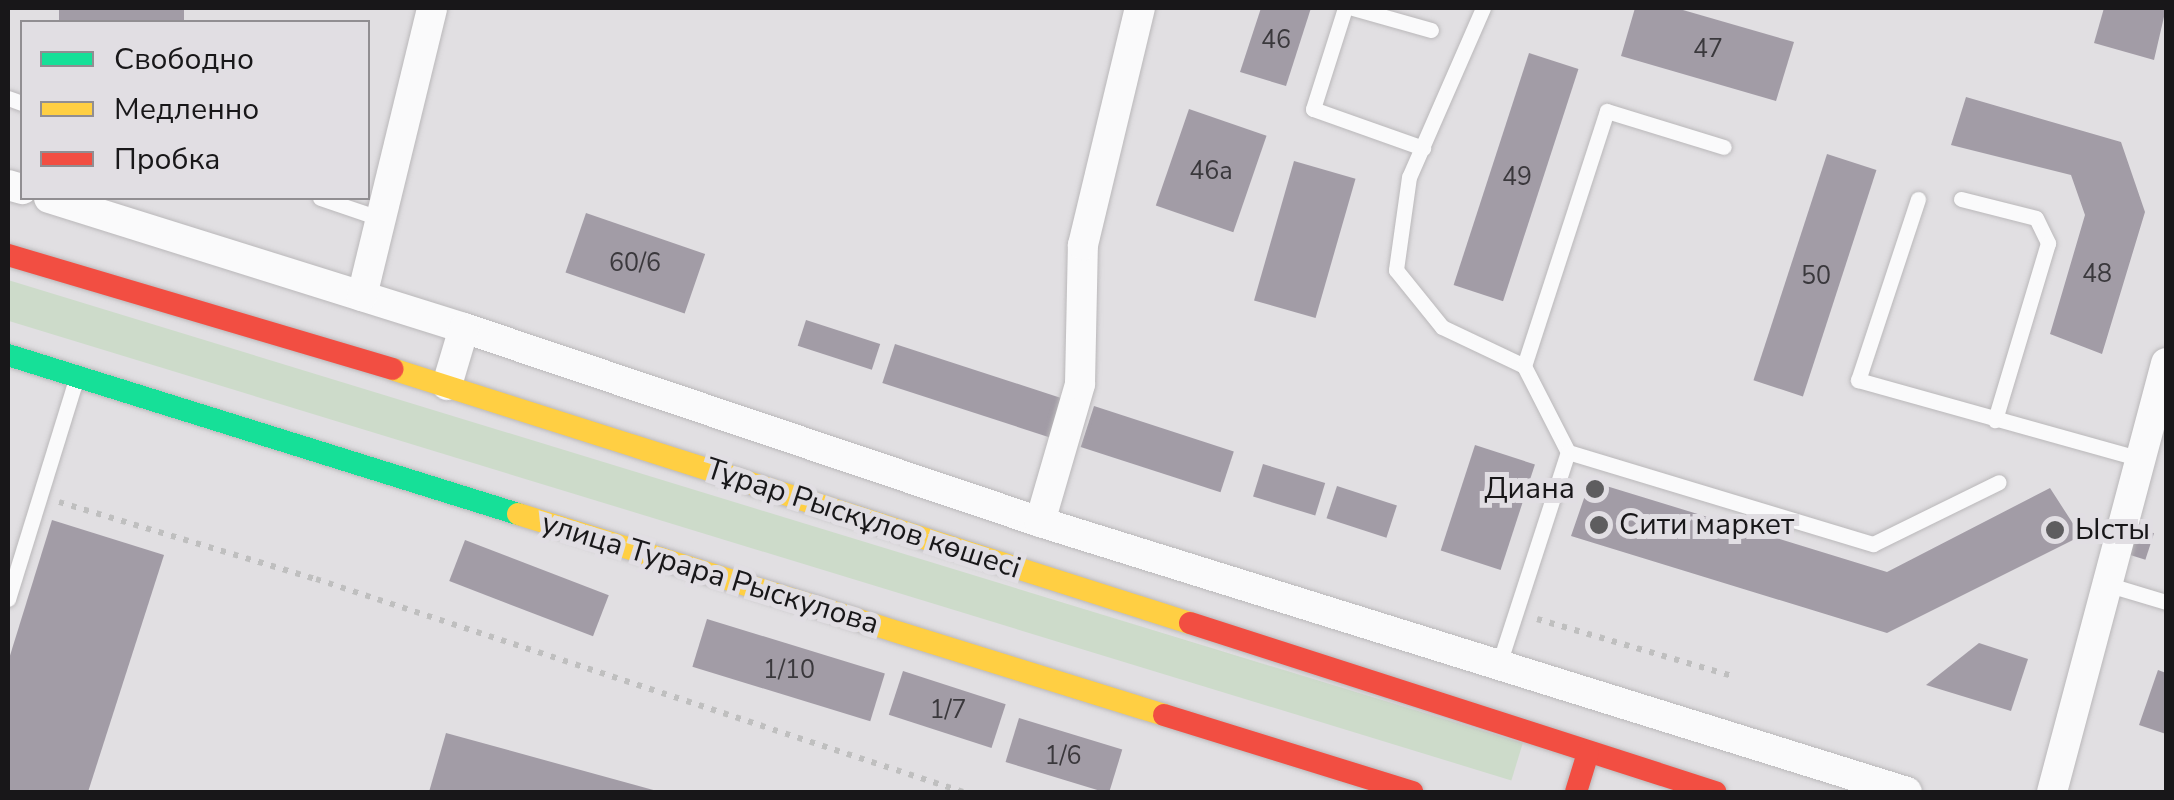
<!DOCTYPE html>
<html>
<head>
<meta charset="utf-8">
<style>
  body { margin:0 }
  #map { position:relative; width:2174px; height:800px; overflow:hidden; background:#e1dfe2; font-family:"Nunito Sans",sans-serif }
  div>[style] { position:absolute }
  .green>* { inset:0; background:#cddbca; transform-origin:0 0 }
  .building>* { inset:0; background:#a29ca6; transform-origin:0 0 }
  .path>* { height:6px; margin-top:-3px; transform-origin:0; background:repeating-linear-gradient(90deg,#bfbfbf 0 5px,transparent 0 13px) }
  .roads { filter:drop-shadow(0 0 2px #bab8ba) drop-shadow(0 0 2px #bab8ba) }
  .lane>* { height:15px; margin:-7.5px; padding:0 7.5px; transform-origin:7.5px; border-radius:7.5px; background:#fafafb }
  .street>* { height:30px; margin:-15px; padding:0 15px; transform-origin:15px; border-radius:15px; background:#fafafb }
  .fast>* { height:22px; margin:-11px; padding:0 11px; transform-origin:11px; border-radius:11px; background:#16e098 }
  .slow>* { height:22px; margin:-11px; padding:0 11px; transform-origin:11px; border-radius:11px; background:#ffcf43 }
  .jam>* { height:22px; margin:-11px; padding:0 11px; transform-origin:11px; border-radius:11px; background:#f24e42 }
  .dots>* { width:28px; height:28px; translate:-50% -50%; box-sizing:border-box; border:5px solid #e1dee3; border-radius:50% }
  span { translate:-50% -50%; white-space:nowrap; text-align:center; line-height:1.15; -webkit-text-stroke:10px #e1dee3; paint-order:stroke }
  .number-label { font-size:25px; color:#3a383c }
  .number-label span { -webkit-text-stroke-width:0 }
  .poi-label { font-size:30px; color:#181719 }
  .right { translate:-100% -50%; text-align:right }
  .left { translate:0 -50%; text-align:left }
  .street-label { font-size:30px; color:#181719 }
  .frame { position:absolute; inset:0; border:10px solid #181719; pointer-events:none }
  .legend { position:absolute; left:20px; top:20px; width:350px; height:180px; box-sizing:border-box; background:#e1dee3; border:2px solid #918e92; margin:0; padding:12px 18px; list-style:none; font-size:30px; color:#181719 }
  .legend li { display:flex; align-items:center; gap:20px; height:50px }
  .legend b { width:50px; border:2px solid #918e92 }
</style>
</head>
<body>
<div id="map">
  <div class="green">
    <i style="left:8px;top:280px;width:1584px;height:39px;rotate:17deg"></i>
  </div>
  <div class="building">
    <i style="left:59px;top:8px;width:125px;height:15px"></i>
    <i style="clip-path:polygon(1261px 8px,1311px 8px,1286px 86px,1240px 72px)"></i>
    <i style="clip-path:polygon(1635px 8px,1676px 8px,1794px 42px,1776px 101px,1621px 56px)"></i>
    <i style="clip-path:polygon(2104px 8px,2166px 8px,2154px 60px,2094px 43px)"></i>
    <i style="left:1529px;top:53px;width:52px;height:244px;rotate:18deg"></i>
    <i style="clip-path:polygon(1966px 97px,2121px 142px,2145px 212px,2102px 354px,2050px 334px,2085px 215px,2071px 175px,1951px 145px)"></i>
    <i style="left:1189px;top:109px;width:82px;height:102px;rotate:19deg"></i>
    <i style="left:1827px;top:154px;width:52px;height:238px;rotate:18deg"></i>
    <i style="left:1294px;top:161px;width:64px;height:145px;rotate:16deg"></i>
    <i style="left:586px;top:213px;width:126px;height:63px;rotate:19deg"></i>
    <i style="left:806px;top:320px;width:78px;height:27px;rotate:18deg"></i>
    <i style="left:895px;top:344px;width:177px;height:41px;rotate:18deg"></i>
    <i style="left:1094px;top:406px;width:147px;height:43px;rotate:18deg"></i>
    <i style="left:1475px;top:445px;width:63px;height:111px;rotate:18deg"></i>
    <i style="left:1263px;top:464px;width:65px;height:34px;rotate:17deg"></i>
    <i style="clip-path:polygon(1590px 481px,1887px 572px,2050px 488px,2081px 536px,1887px 633px,1571px 536px)"></i>
    <i style="left:1337px;top:486px;width:63px;height:34px;rotate:18deg"></i>
    <i style="clip-path:polygon(52px 520px,164px 555px,88px 792px,8px 792px,8px 662px)"></i>
    <i style="left:2135px;top:527px;width:20px;height:28px;rotate:18deg"></i>
    <i style="left:465px;top:540px;width:154px;height:44px;rotate:21deg"></i>
    <i style="left:707px;top:619px;width:186px;height:50px;rotate:17deg"></i>
    <i style="clip-path:polygon(1979px 643px,2028px 659px,2011px 711px,1926px 685px)"></i>
    <i style="clip-path:polygon(2158px 670px,2166px 673px,2166px 734px,2139px 725px)"></i>
    <i style="left:903px;top:671px;width:108px;height:46px;rotate:18deg"></i>
    <i style="left:1019px;top:718px;width:108px;height:46px;rotate:17deg"></i>
    <i style="clip-path:polygon(446px 733px,657px 791px,656px 792px,429px 792px)"></i>
  </div>
  <div class="path">
    <i style="left:59px;top:502px;width:268px;rotate:16.7deg"></i>
    <i style="left:316px;top:579px;width:681px;rotate:18.22deg"></i>
    <i style="left:1537px;top:619px;width:203px;rotate:16.3deg"></i>
  </div>
  <div class="roads">
    <div class="lane">
      <i style="left:1345px;top:8px;width:106px;rotate:107.6deg"></i>
      <i style="left:1313px;top:109px;width:117px;rotate:19.5deg"></i>
      <i style="left:1353px;top:8px;width:81px;rotate:15.8deg"></i>
      <i style="left:1483px;top:8px;width:184px;rotate:113.6deg"></i>
      <i style="left:1409px;top:177px;width:94px;rotate:98deg"></i>
      <i style="left:1396px;top:270px;width:73px;rotate:51.1deg"></i>
      <i style="left:1442px;top:327px;width:91px;rotate:25.4deg"></i>
      <i style="left:8px;top:98px;width:15px;rotate:20deg"></i>
      <i style="left:320px;top:198px;width:62px;rotate:18.7deg"></i>
      <i style="left:1918px;top:199px;width:191px;rotate:108.3deg"></i>
      <i style="left:1858px;top:380px;width:290px;rotate:15.6deg"></i>
      <i style="left:1961px;top:199px;width:77px;rotate:14.2deg"></i>
      <i style="left:2036px;top:218px;width:28px;rotate:64deg"></i>
      <i style="left:2048px;top:243px;width:185px;rotate:106.7deg"></i>
      <i style="left:1568px;top:452px;width:97px;rotate:-117.1deg"></i>
      <i style="left:1524px;top:366px;width:268px;rotate:-72deg"></i>
      <i style="left:1607px;top:111px;width:122px;rotate:17.1deg"></i>
      <i style="left:2106px;top:584px;width:63px;rotate:16.7deg"></i>
      <i style="left:8px;top:599px;width:229px;rotate:-72.8deg"></i>
      <i style="left:1499px;top:664px;width:223px;rotate:-72deg"></i>
      <i style="left:1568px;top:452px;width:319px;rotate:16.8deg"></i>
      <i style="left:1873px;top:544px;width:140px;rotate:-26.2deg"></i>
    </div>
    <div class="street">
      <i style="left:8px;top:185px;width:15px;rotate:16deg"></i>
      <i style="left:49px;top:198px;width:435px;rotate:17.4deg"></i>
      <i style="left:464px;top:328px;width:608px;rotate:18.61deg"></i>
      <i style="left:1040px;top:522px;width:908px;rotate:17.3deg"></i>
      <i style="left:362px;top:296px;width:296px;rotate:-76.3deg"></i>
      <i style="left:447px;top:385px;width:59px;rotate:-73.4deg"></i>
      <i style="left:1040px;top:522px;width:144px;rotate:-73.8deg"></i>
      <i style="left:1080px;top:384px;width:139px;rotate:-88.8deg"></i>
      <i style="left:1083px;top:245px;width:244px;rotate:-76.5deg"></i>
      <i style="left:2052px;top:792px;width:444px;rotate:-75.1deg"></i>
    </div>
    <div class="fast">
      <i style="left:8px;top:355px;width:534px;rotate:17.32deg"></i>
    </div>
    <div class="slow">
      <i style="left:392px;top:369px;width:837px;rotate:17.66deg"></i>
      <i style="left:518px;top:514px;width:677px;rotate:17.28deg"></i>
    </div>
    <div class="jam">
      <i style="left:8px;top:255px;width:401px;rotate:16.5deg"></i>
      <i style="left:1190px;top:623px;width:552px;rotate:17.84deg"></i>
      <i style="left:1164px;top:715px;width:260px;rotate:17.2deg"></i>
      <i style="left:1576px;top:792px;width:41px;rotate:-72.9deg"></i>
    </div>
  </div>
  <div class="dots">
    <i style="left:1595px;top:489px;background:#5e5d5f"></i>
    <i style="left:1599px;top:525px;background:#5e5d5f"></i>
    <i style="left:2055px;top:530px;background:#5e5d5f"></i>
  </div>
  <div class="number-label">
    <span style="left:1276px;top:40px">46</span>
    <span style="left:1708px;top:49px">47</span>
    <span style="left:1211px;top:171px">46а</span>
    <span style="left:1517px;top:177px">49</span>
    <span style="left:635px;top:263px">60/6</span>
    <span style="left:2097px;top:274px">48</span>
    <span style="left:1816px;top:276px">50</span>
    <span style="left:789px;top:670px">1/10</span>
    <span style="left:948px;top:710px">1/7</span>
    <span style="left:1063px;top:756px">1/6</span>
  </div>
  <div class="poi-label">
    <span class="right" style="left:1575px;top:489px">Диана</span>
    <span class="left" style="left:1619px;top:525px">Сити маркет</span>
    <span class="left" style="left:2075px;top:530px">Ысты</span>
  </div>
  <div class="street-label">
    <span style="left:863px;top:519px;rotate:18deg">Тұрар Рыскұлов көшесі</span>
    <span style="left:710px;top:574px;rotate:17deg">улица Турара Рыскулова</span>
  </div>
  <div class="frame"></div>
  <ul class="legend">
  <li><b style="height:12px;background:#16e098"></b>Свободно</li>
  <li><b style="height:12px;background:#ffcf43"></b>Медленно</li>
  <li><b style="height:12px;background:#f24e42"></b>Пробка</li>
  </ul>
</div>
</body>
</html>
